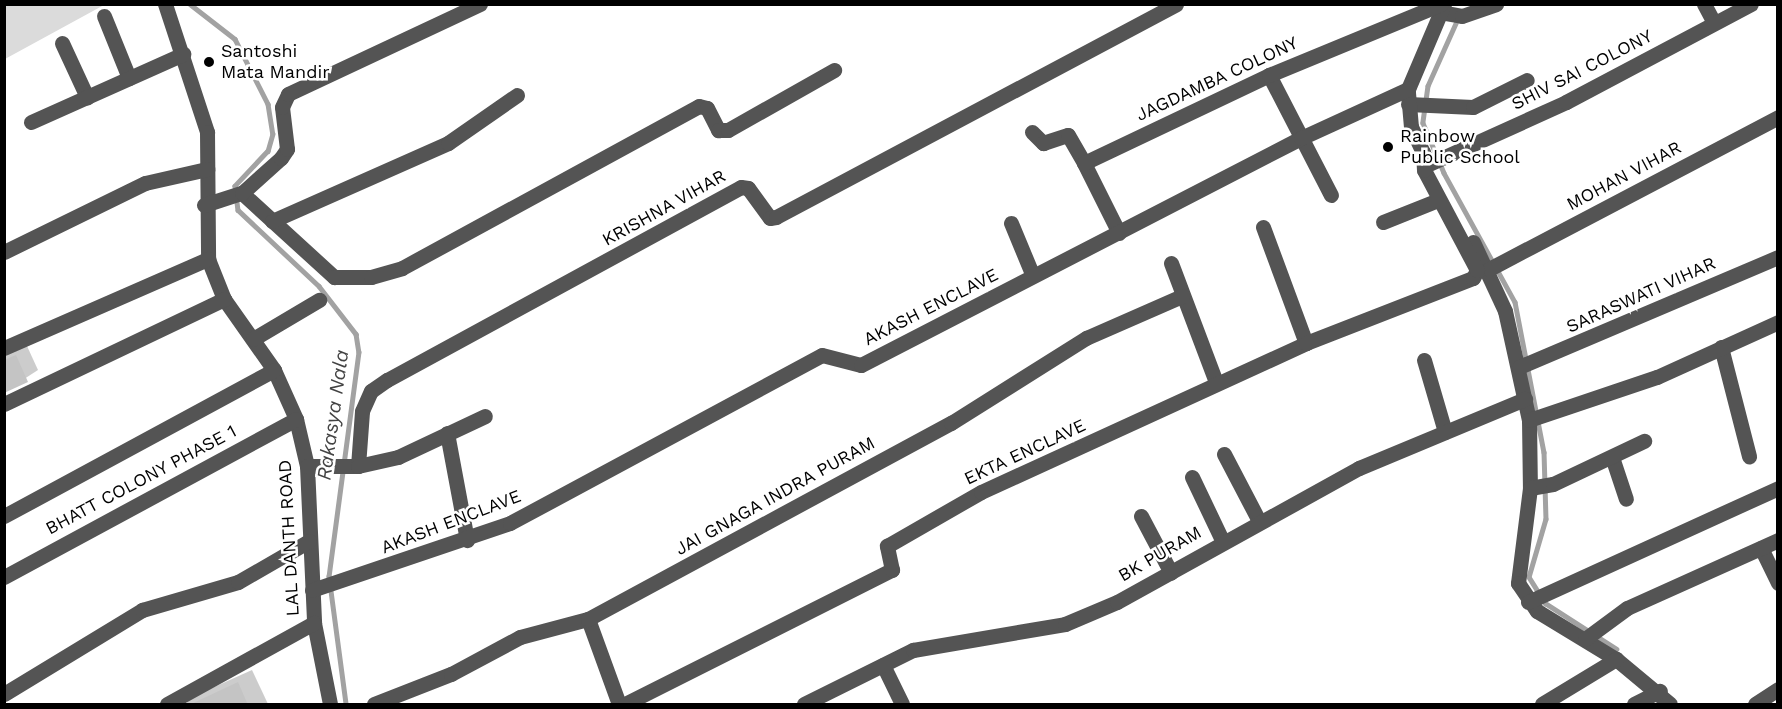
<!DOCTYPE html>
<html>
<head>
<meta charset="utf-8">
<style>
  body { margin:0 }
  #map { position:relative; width:1782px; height:709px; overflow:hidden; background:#fff; font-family:"Work Sans",sans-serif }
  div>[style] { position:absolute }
  .green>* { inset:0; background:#dbdbdb }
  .shadow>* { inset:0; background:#0003 }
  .stream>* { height:4.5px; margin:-2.25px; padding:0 2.25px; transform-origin:2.25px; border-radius:2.25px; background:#a2a2a2 }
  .building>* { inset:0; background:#c4c4c4 }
  .minor>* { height:15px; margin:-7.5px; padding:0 7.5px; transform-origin:7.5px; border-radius:7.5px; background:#545454 }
  .dots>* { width:16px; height:16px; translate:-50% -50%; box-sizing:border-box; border:3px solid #fff; border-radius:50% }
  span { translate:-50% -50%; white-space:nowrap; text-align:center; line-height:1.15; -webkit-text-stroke:5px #fff; paint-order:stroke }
  .poi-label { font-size:18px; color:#000 }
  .left { translate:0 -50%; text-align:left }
  .street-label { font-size:18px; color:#000 }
  .water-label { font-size:20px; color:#434343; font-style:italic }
  .frame { position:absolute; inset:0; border:6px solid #000; pointer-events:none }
</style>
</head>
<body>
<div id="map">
  <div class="green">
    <i style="clip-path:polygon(5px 4px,104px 4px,104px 5px,5px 59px)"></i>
  </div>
  <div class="shadow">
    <i style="clip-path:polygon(27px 346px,38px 370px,4px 392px,4px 355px)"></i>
    <i style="clip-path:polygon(252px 670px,268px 704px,185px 704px,194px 696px)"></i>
  </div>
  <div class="stream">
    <i style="left:190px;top:4px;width:57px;rotate:37.9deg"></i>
    <i style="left:235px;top:39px;width:73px;rotate:63.1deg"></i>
    <i style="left:268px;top:104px;width:30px;rotate:81deg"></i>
    <i style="left:273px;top:134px;width:18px;rotate:106deg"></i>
    <i style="left:268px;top:151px;width:48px;rotate:133.3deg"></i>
    <i style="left:235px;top:186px;width:24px;rotate:83deg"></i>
    <i style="left:238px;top:210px;width:111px;rotate:43.2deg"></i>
    <i style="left:319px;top:286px;width:61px;rotate:52.4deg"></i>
    <i style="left:356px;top:334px;width:18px;rotate:81deg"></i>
    <i style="left:359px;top:352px;width:226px;rotate:97.6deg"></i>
    <i style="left:329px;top:576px;width:129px;rotate:82.4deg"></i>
    <i style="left:1458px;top:19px;width:73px;rotate:114.1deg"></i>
    <i style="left:1428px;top:86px;width:37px;rotate:98deg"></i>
    <i style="left:1423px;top:123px;width:54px;rotate:67.2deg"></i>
    <i style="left:1444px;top:173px;width:147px;rotate:61.2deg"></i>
    <i style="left:1515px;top:302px;width:153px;rotate:79.1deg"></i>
    <i style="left:1544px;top:452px;width:67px;rotate:88.3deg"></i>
    <i style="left:1546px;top:519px;width:60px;rotate:106.3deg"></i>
    <i style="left:1529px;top:577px;width:31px;rotate:58deg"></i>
    <i style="left:1545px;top:603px;width:85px;rotate:32.6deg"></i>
  </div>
  <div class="building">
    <i style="clip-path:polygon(16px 355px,28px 382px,4px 393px,4px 360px)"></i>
    <i style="clip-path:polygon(238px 682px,248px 705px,189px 705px)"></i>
  </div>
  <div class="minor">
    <i style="left:165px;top:4px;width:135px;rotate:71.8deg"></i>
    <i style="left:207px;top:132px;width:127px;rotate:89.5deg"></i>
    <i style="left:208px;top:259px;width:43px;rotate:68.2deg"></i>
    <i style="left:224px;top:299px;width:87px;rotate:54.8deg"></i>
    <i style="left:274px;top:370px;width:54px;rotate:65.8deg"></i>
    <i style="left:296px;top:419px;width:48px;rotate:76.8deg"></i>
    <i style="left:307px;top:466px;width:157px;rotate:87.4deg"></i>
    <i style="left:314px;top:623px;width:83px;rotate:78.8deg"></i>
    <i style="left:1704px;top:4px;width:21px;rotate:62deg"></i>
    <i style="left:1440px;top:12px;width:22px;rotate:10deg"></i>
    <i style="left:1462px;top:16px;width:36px;rotate:-19deg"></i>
    <i style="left:104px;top:16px;width:67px;rotate:68deg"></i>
    <i style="left:62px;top:43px;width:60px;rotate:65.2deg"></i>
    <i style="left:1269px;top:75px;width:135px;rotate:62.7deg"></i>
    <i style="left:1408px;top:104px;width:65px;rotate:2.6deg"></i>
    <i style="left:1473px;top:107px;width:60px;rotate:-26.6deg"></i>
    <i style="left:31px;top:122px;width:167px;rotate:-24.1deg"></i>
    <i style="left:1032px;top:132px;width:16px;rotate:45deg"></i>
    <i style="left:1043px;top:143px;width:26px;rotate:-18deg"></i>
    <i style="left:1068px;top:135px;width:32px;rotate:60deg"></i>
    <i style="left:1426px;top:159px;width:35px;rotate:-115deg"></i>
    <i style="left:1411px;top:127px;width:38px;rotate:-95deg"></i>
    <i style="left:1408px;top:89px;width:92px;rotate:-67deg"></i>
    <i style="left:1429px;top:164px;width:150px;rotate:-24.3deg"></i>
    <i style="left:1566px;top:102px;width:209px;rotate:-27.9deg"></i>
    <i style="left:242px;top:193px;width:125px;rotate:42.4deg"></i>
    <i style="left:334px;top:277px;width:37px"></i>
    <i style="left:371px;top:277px;width:32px;rotate:-16deg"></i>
    <i style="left:402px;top:268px;width:338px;rotate:-28.6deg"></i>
    <i style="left:699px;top:106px;width:8px;rotate:14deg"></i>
    <i style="left:707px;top:108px;width:25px;rotate:63deg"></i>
    <i style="left:718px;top:130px;width:10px"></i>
    <i style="left:728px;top:130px;width:122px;rotate:-29.5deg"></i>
    <i style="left:204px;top:205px;width:40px;rotate:-18deg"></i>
    <i style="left:242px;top:193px;width:52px;rotate:-41.9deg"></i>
    <i style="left:281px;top:158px;width:11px;rotate:-56deg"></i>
    <i style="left:287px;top:149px;width:42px;rotate:-96.8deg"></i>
    <i style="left:282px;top:107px;width:14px;rotate:-65deg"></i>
    <i style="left:288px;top:94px;width:212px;rotate:-25.1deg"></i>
    <i style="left:272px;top:221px;width:193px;rotate:-23.9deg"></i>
    <i style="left:448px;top:143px;width:84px;rotate:-34.8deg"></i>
    <i style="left:1383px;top:222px;width:59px;rotate:-21.8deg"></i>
    <i style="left:1011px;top:223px;width:57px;rotate:67.5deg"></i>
    <i style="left:1263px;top:227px;width:124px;rotate:69.7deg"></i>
    <i style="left:1119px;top:233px;width:78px;rotate:-116.6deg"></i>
    <i style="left:1084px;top:163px;width:205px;rotate:-25.4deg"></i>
    <i style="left:1269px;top:75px;width:186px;rotate:-22.4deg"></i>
    <i style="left:1473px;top:242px;width:76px;rotate:65.1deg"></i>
    <i style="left:1505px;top:311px;width:112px;rotate:77.6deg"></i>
    <i style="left:1529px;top:420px;width:68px;rotate:89.2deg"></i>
    <i style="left:1530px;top:488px;width:96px;rotate:97.2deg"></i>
    <i style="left:1518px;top:583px;width:34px;rotate:56deg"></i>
    <i style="left:1537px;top:611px;width:92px;rotate:31.3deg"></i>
    <i style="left:1616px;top:659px;width:70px;rotate:39.8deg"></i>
    <i style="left:4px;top:252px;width:157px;rotate:-26.1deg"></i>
    <i style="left:145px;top:183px;width:64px;rotate:-12.7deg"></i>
    <i style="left:1171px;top:263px;width:127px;rotate:69.3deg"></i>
    <i style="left:1489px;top:269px;width:327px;rotate:-27.7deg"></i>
    <i style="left:253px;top:339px;width:77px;rotate:-30.6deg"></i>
    <i style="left:1721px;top:347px;width:113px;rotate:75.6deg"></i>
    <i style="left:4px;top:348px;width:223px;rotate:-23.6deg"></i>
    <i style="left:1424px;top:360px;width:75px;rotate:73.7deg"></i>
    <i style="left:1519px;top:367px;width:281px;rotate:-23deg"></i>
    <i style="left:4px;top:404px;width:244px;rotate:-25.5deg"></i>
    <i style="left:1529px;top:420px;width:135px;rotate:-18.6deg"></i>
    <i style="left:1657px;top:377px;width:133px;rotate:-24.4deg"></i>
    <i style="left:447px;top:433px;width:109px;rotate:79.4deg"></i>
    <i style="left:1224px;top:454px;width:76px;rotate:62.4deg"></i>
    <i style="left:1612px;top:457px;width:44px;rotate:71.6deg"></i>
    <i style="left:307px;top:466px;width:51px"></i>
    <i style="left:358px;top:466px;width:55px;rotate:-85.8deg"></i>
    <i style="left:362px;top:411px;width:22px;rotate:-66deg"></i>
    <i style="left:371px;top:391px;width:19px;rotate:-35deg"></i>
    <i style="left:387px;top:380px;width:403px;rotate:-28.6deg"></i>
    <i style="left:741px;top:187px;width:7px;rotate:8deg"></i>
    <i style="left:748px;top:188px;width:37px;rotate:54deg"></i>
    <i style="left:770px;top:218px;width:6px;rotate:-9deg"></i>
    <i style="left:776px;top:217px;width:453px;rotate:-28deg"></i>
    <i style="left:358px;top:466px;width:41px;rotate:-12.7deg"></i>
    <i style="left:398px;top:457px;width:96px;rotate:-25.2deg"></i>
    <i style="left:1192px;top:477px;width:70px;rotate:64.5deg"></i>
    <i style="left:1530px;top:488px;width:23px;rotate:-10deg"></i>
    <i style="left:1553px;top:484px;width:101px;rotate:-25.3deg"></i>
    <i style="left:4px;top:516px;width:307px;rotate:-28.4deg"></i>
    <i style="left:1141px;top:516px;width:64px;rotate:62.2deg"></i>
    <i style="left:1761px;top:548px;width:39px;rotate:64deg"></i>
    <i style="left:4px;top:577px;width:332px;rotate:-28.4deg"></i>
    <i style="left:312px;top:590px;width:209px;rotate:-18.7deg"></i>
    <i style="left:510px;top:523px;width:354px;rotate:-28.3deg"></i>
    <i style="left:822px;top:355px;width:40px;rotate:14.4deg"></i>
    <i style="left:861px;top:365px;width:495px;rotate:-27.3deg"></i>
    <i style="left:1301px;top:138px;width:118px;rotate:-24.6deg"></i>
    <i style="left:1528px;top:602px;width:275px;rotate:-24.5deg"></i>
    <i style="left:588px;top:619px;width:90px;rotate:70deg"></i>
    <i style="left:1585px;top:639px;width:52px;rotate:-36.4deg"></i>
    <i style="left:1627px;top:608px;width:166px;rotate:-24.2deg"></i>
    <i style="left:883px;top:665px;width:43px;rotate:64deg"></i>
    <i style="left:4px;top:694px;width:162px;rotate:-31.3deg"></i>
    <i style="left:142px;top:610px;width:100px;rotate:-16.3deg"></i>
    <i style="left:238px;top:582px;width:82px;rotate:-30deg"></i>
    <i style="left:167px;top:704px;width:168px;rotate:-28.9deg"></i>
    <i style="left:374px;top:704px;width:83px;rotate:-21.3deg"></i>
    <i style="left:451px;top:674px;width:78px;rotate:-28.2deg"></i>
    <i style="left:520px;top:637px;width:70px;rotate:-14.8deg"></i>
    <i style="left:588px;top:619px;width:413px;rotate:-28.4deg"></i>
    <i style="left:951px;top:423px;width:160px;rotate:-32.2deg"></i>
    <i style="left:1086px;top:338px;width:105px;rotate:-23.6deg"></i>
    <i style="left:625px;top:704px;width:299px;rotate:-26.7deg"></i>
    <i style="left:892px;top:570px;width:25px;rotate:-102deg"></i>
    <i style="left:887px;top:546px;width:108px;rotate:-29.9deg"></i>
    <i style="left:981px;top:492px;width:358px;rotate:-24.6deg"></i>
    <i style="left:1306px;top:343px;width:179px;rotate:-21.3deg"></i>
    <i style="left:1473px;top:278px;width:9px;rotate:-63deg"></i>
    <i style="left:1477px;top:270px;width:113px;rotate:-117.9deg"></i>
    <i style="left:1424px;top:170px;width:18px;rotate:-93deg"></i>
    <i style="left:804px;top:704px;width:122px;rotate:-26.4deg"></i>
    <i style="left:913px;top:650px;width:154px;rotate:-9.7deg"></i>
    <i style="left:1065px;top:624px;width:56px;rotate:-22.9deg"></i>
    <i style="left:1117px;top:602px;width:277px;rotate:-29deg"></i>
    <i style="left:1359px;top:468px;width:180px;rotate:-22.6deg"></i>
    <i style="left:1542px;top:704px;width:87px;rotate:-31.3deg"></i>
    <i style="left:1634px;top:704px;width:29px;rotate:-27deg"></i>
    <i style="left:1755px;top:704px;width:27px;rotate:-33deg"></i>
  </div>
  <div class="dots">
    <i style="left:209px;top:62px;background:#000"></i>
    <i style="left:1388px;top:147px;background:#000"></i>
  </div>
  <div class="poi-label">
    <span class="left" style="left:221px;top:62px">Santoshi<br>Mata Mandir</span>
    <span class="left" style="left:1400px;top:147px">Rainbow<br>Public School</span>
  </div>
  <div class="street-label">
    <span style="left:1582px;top:70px;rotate:-27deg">SHIV SAI COLONY</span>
    <span style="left:1217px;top:79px;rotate:-25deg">JAGDAMBA COLONY</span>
    <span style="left:1624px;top:176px;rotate:-28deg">MOHAN VIHAR</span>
    <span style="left:664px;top:208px;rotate:-29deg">KRISHNA VIHAR</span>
    <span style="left:1641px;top:295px;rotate:-24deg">SARASWATI VIHAR</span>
    <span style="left:931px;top:307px;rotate:-27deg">AKASH ENCLAVE</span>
    <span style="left:1025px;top:452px;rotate:-25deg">EKTA ENCLAVE</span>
    <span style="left:141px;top:480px;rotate:-28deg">BHATT COLONY PHASE 1</span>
    <span style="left:775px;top:496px;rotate:-29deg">JAI GNAGA INDRA PURAM</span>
    <span style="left:451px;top:522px;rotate:-21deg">AKASH ENCLAVE</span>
    <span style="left:289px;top:538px;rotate:-93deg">LAL DANTH ROAD</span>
    <span style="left:1160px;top:554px;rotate:-30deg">BK PURAM</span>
  </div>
  <div class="water-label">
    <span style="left:333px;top:415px;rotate:-82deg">Rakasya Nala</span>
  </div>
  <div class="frame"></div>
</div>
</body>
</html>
